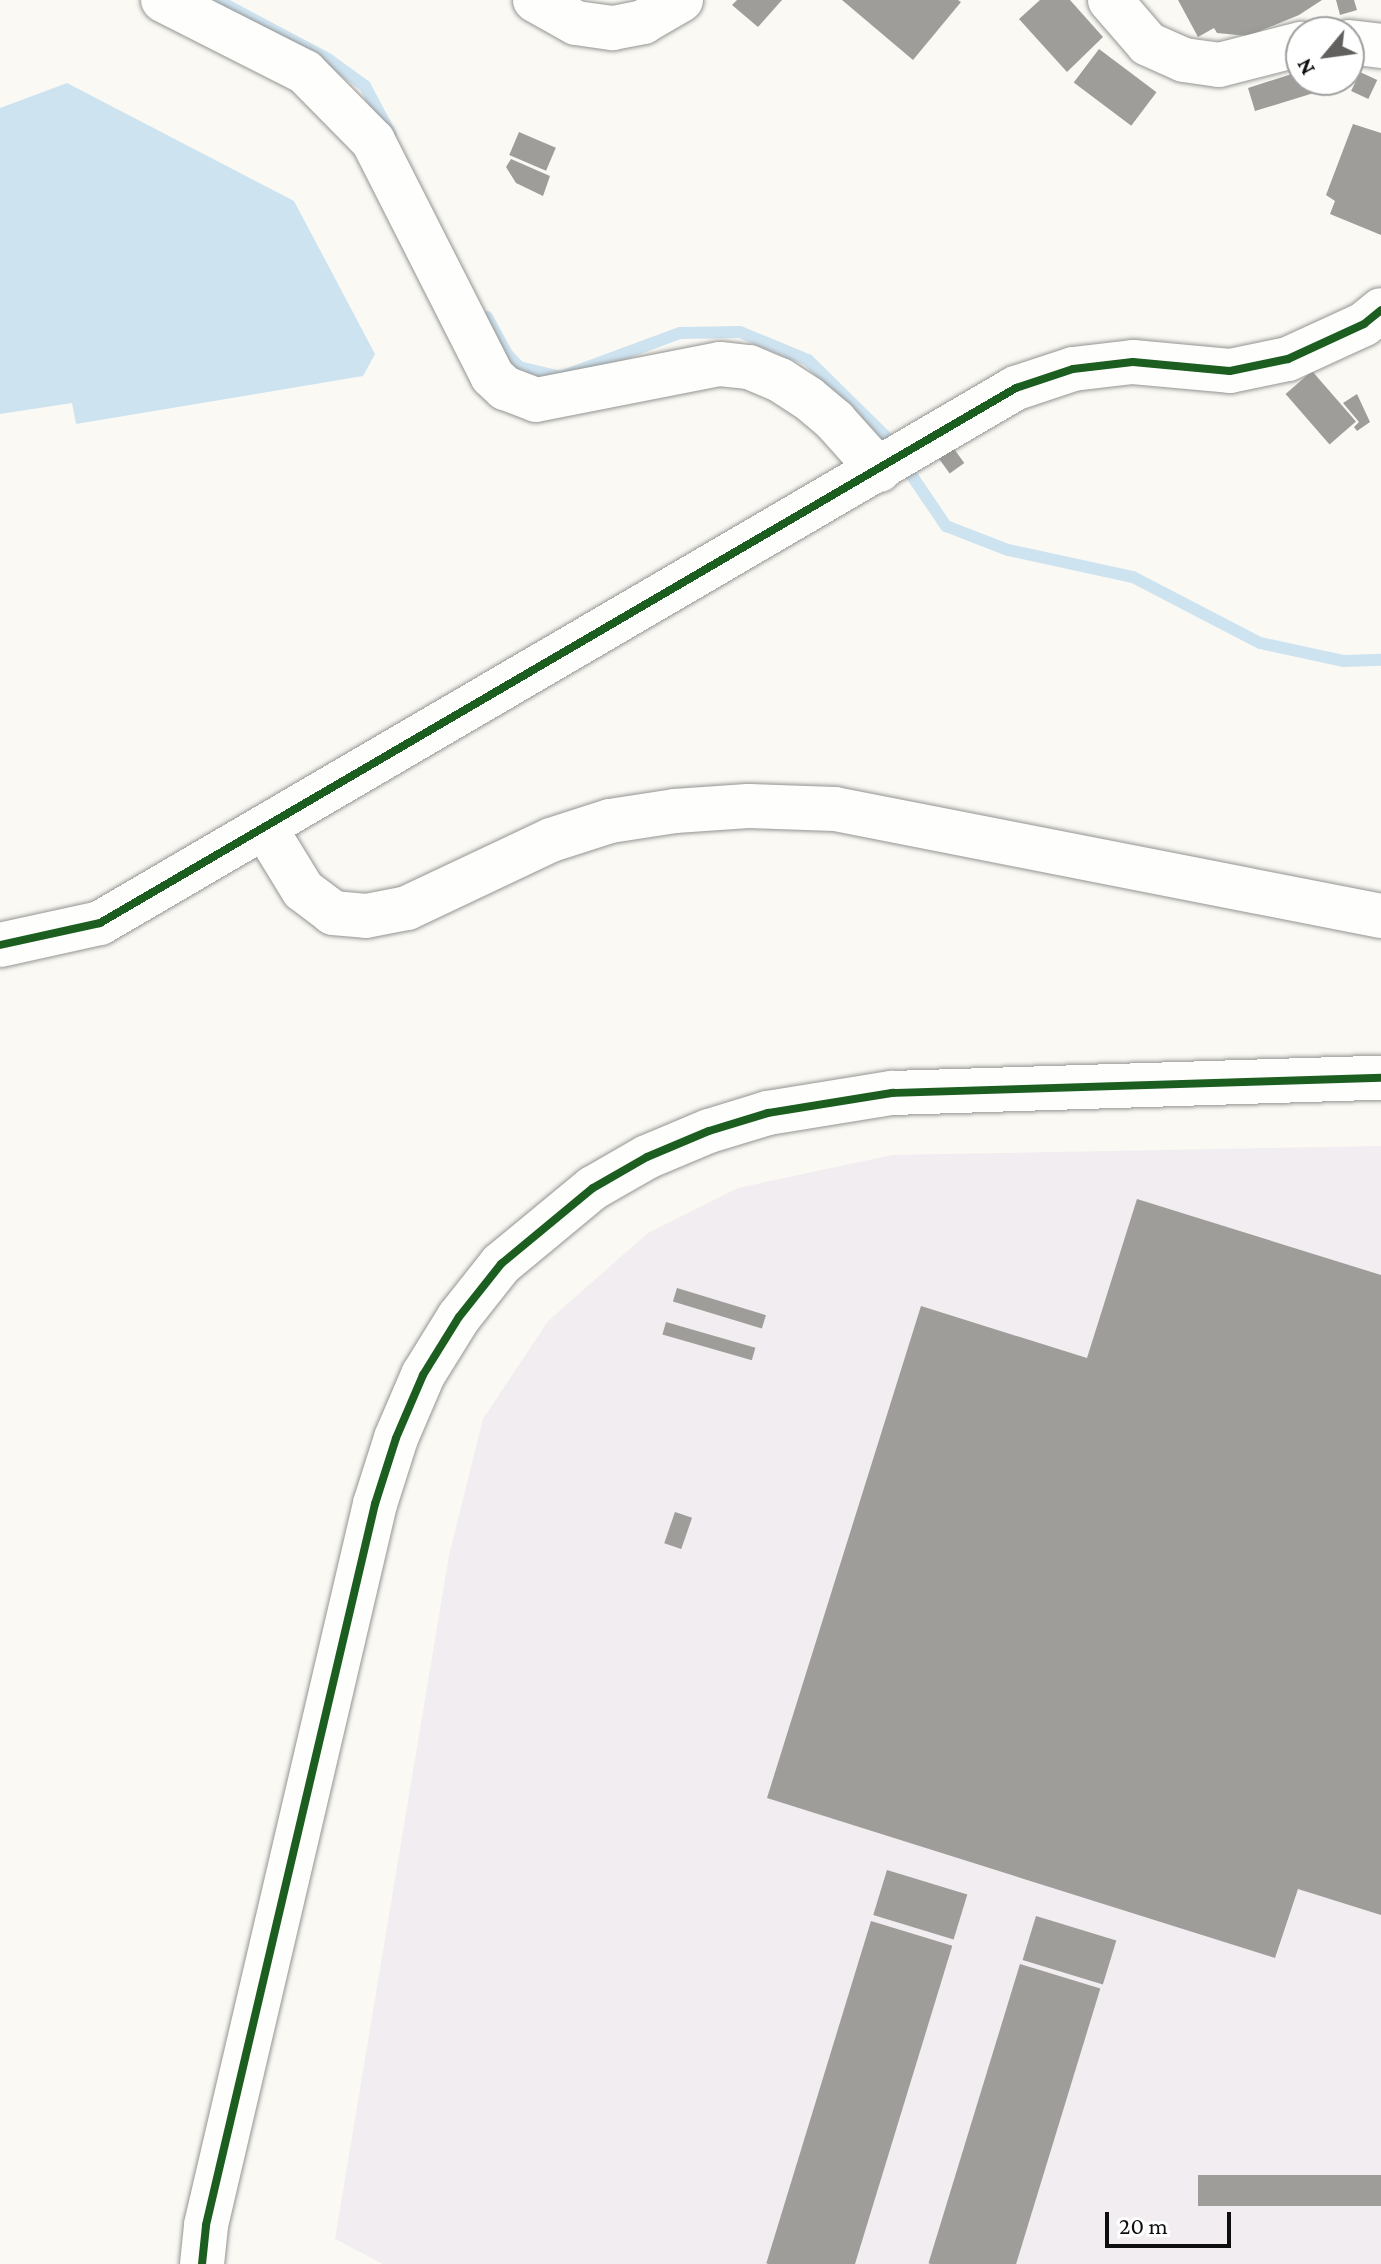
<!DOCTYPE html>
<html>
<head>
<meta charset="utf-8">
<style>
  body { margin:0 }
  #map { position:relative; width:1381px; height:2264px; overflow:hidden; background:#faf9f4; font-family:"Crimson Pro",serif }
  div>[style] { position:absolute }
  .industrial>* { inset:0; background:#f2edf0 }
  .water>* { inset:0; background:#cee3f0 }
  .stream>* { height:12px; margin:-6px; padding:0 6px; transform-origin:6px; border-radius:6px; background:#cee3f0 }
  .building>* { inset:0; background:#9e9d99; transform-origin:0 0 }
  .roads { filter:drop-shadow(0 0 2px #949492) drop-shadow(0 0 2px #949492) }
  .minor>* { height:44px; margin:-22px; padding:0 22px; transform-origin:22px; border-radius:22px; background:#fefefd }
  .cycleway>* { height:8px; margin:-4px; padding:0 4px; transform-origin:4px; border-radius:4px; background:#1b5e20 }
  span { translate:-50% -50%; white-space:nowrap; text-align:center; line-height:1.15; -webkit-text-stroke:8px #fff; paint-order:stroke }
  .north { position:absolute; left:1285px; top:16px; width:80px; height:80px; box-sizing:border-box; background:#fff; border:2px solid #9f9f9f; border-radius:50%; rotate:241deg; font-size:22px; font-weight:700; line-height:32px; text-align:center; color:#0e0e0e }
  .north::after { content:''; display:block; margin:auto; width:28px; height:36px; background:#61605e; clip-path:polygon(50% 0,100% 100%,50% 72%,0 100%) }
  .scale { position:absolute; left:1105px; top:2212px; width:126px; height:36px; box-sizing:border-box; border:4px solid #0e0e0e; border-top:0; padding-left:10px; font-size:24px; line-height:28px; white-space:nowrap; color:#0e0e0e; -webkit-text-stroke:6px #fff; paint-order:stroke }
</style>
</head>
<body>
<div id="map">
  <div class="industrial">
    <i style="clip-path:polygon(1381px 1146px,1381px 2264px,383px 2264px,335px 2239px,449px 1556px,483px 1419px,548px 1321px,648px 1233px,738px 1188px,892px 1155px)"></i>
  </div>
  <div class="water">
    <i style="clip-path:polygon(67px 83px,294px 201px,375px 354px,363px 376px,76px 424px,72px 403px,0 414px,0 108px)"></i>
  </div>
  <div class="stream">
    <i style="left:217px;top:0;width:126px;rotate:28deg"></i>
    <i style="left:328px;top:59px;width:46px;rotate:36.1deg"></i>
    <i style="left:365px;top:86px;width:55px;rotate:62deg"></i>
    <i style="left:487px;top:317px;width:42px;rotate:61.6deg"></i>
    <i style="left:507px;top:354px;width:18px;rotate:47deg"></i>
    <i style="left:519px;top:367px;width:43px;rotate:13.4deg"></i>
    <i style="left:561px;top:377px;width:127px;rotate:-20.3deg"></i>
    <i style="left:680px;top:333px;width:60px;rotate:-1deg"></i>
    <i style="left:740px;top:332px;width:74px;rotate:22.4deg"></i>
    <i style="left:808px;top:360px;width:108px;rotate:44.6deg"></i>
    <i style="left:885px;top:436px;width:109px;rotate:55.9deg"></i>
    <i style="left:946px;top:526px;width:66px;rotate:21.2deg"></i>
    <i style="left:1008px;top:550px;width:128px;rotate:12.2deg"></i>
    <i style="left:1133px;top:577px;width:143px;rotate:27.5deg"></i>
    <i style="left:1260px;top:643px;width:86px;rotate:12.1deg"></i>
    <i style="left:1344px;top:661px;width:37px;rotate:-2deg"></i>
  </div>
  <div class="building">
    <i style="clip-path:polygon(737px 0,782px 0,758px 27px,732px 5px)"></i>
    <i style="clip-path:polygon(842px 0,958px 0,961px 2px,913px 60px)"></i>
    <i style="clip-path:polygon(1040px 0,1070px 0,1103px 37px,1067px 72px,1019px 19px)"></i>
    <i style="clip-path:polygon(1178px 0,1322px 0,1299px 15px,1248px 36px,1217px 33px,1214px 28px,1198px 37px)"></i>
    <i style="clip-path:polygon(1336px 0,1354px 0,1357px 10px,1340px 15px)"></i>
    <i style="left:1099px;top:49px;width:72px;height:42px;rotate:37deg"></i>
    <i style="clip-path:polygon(1301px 71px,1301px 80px,1313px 80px,1317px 92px,1255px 111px,1248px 88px)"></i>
    <i style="left:1360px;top:72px;width:19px;height:21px;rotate:25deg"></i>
    <i style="clip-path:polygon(1353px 124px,1381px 133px,1381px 235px,1330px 214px,1335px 201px,1326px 195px)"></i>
    <i style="left:519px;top:132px;width:40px;height:25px;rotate:23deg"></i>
    <i style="clip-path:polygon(511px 159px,550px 176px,543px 196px,516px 183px,506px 167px)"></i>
    <i style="left:1312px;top:371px;width:67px;height:35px;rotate:49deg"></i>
    <i style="clip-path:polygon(1357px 394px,1370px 422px,1357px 431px,1354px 427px,1359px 422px,1343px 403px)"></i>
    <i style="left:949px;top:442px;width:26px;height:18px;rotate:54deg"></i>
    <i style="clip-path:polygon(1137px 1199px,1381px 1275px,1381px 1915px,1298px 1889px,1275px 1958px,767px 1798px,921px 1306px,1087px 1358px)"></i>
    <i style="left:677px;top:1288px;width:93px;height:14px;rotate:17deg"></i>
    <i style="left:666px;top:1322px;width:93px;height:13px;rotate:16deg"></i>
    <i style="left:675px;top:1512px;width:18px;height:33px;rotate:19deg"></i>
    <i style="left:887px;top:1870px;width:84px;height:47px;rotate:17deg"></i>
    <i style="left:1036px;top:1916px;width:84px;height:46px;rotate:17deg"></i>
    <i style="left:871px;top:1921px;width:85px;height:358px;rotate:17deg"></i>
    <i style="left:1020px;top:1964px;width:84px;height:313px;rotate:17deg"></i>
    <i style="left:1381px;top:2175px;width:31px;height:183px;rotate:90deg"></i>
  </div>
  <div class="roads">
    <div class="minor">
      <i style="left:163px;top:0;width:159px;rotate:26.9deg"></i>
      <i style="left:305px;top:72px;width:97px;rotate:45.4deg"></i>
      <i style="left:373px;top:141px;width:263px;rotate:63.1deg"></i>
      <i style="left:492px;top:376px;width:18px;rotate:43deg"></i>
      <i style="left:505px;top:388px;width:33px;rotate:21deg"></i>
      <i style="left:536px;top:400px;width:187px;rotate:-11.1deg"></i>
      <i style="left:720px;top:364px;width:29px;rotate:6deg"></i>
      <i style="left:749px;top:367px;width:34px;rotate:23deg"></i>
      <i style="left:780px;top:380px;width:33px;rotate:33deg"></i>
      <i style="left:808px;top:398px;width:35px;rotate:40deg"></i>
      <i style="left:835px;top:421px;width:66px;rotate:48.1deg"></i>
      <i style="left:535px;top:0;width:47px;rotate:29.3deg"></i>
      <i style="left:576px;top:23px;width:37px;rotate:8deg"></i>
      <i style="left:613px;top:28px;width:31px;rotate:-11deg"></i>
      <i style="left:643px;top:22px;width:44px;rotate:-30.1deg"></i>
      <i style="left:1110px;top:0;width:58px;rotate:49.2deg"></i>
      <i style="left:1148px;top:44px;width:39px;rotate:24deg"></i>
      <i style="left:1184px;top:60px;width:35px;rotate:8deg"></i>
      <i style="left:1219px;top:65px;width:85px;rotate:-14.4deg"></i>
      <i style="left:1349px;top:42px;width:32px;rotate:7deg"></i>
      <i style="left:265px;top:828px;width:73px;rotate:58.5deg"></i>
      <i style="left:303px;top:890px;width:38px;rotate:37deg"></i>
      <i style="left:333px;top:913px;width:33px;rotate:5deg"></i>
      <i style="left:366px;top:916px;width:42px;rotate:-11deg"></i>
      <i style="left:407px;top:908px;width:159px;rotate:-25.3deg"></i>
      <i style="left:551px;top:840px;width:62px;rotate:-17.9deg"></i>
      <i style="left:610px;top:821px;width:66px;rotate:-8.7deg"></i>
      <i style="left:675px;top:811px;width:74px;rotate:-3.9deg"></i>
      <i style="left:749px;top:806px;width:86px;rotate:2deg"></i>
      <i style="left:835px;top:809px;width:556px;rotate:11.09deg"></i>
      <i style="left:0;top:945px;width:102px;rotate:-12.4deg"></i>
      <i style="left:100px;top:923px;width:1061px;rotate:-30.29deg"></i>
      <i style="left:1016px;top:388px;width:60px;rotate:-18.4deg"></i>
      <i style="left:1073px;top:369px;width:60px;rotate:-6.7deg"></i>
      <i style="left:1133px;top:362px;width:97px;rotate:5.3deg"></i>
      <i style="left:1230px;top:371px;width:59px;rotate:-11.7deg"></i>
      <i style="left:1288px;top:359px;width:84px;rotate:-24.7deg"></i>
      <i style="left:1364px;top:324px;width:22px;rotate:-39deg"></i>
      <i style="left:202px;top:2264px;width:39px;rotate:-84deg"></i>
      <i style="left:206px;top:2225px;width:741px;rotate:-76.81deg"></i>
      <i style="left:375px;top:1504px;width:69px;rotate:-72.3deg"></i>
      <i style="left:396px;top:1438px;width:69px;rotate:-66.8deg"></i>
      <i style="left:423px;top:1375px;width:68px;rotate:-58.2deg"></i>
      <i style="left:459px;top:1317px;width:68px;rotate:-51.6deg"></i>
      <i style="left:501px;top:1264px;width:119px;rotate:-39.6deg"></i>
      <i style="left:593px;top:1188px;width:62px;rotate:-29.9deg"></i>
      <i style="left:647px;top:1157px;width:67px;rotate:-22.8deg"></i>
      <i style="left:709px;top:1131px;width:62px;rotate:-17deg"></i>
      <i style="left:768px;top:1113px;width:126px;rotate:-9.2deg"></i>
      <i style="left:892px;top:1093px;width:489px;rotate:-1.8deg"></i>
    </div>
  </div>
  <div class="cycleway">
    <i style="left:0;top:945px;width:102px;rotate:-12.4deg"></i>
    <i style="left:100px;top:923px;width:1061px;rotate:-30.29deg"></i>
    <i style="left:1016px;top:388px;width:60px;rotate:-18.4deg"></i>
    <i style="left:1073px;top:369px;width:60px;rotate:-6.7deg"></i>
    <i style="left:1133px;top:362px;width:97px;rotate:5.3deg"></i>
    <i style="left:1230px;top:371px;width:59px;rotate:-11.7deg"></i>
    <i style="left:1288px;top:359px;width:84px;rotate:-24.7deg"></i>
    <i style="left:1364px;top:324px;width:22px;rotate:-39deg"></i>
    <i style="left:202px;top:2264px;width:39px;rotate:-84deg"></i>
    <i style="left:206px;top:2225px;width:741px;rotate:-76.81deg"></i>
    <i style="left:375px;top:1504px;width:69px;rotate:-72.3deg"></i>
    <i style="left:396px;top:1438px;width:69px;rotate:-66.8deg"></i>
    <i style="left:423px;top:1375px;width:68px;rotate:-58.2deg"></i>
    <i style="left:459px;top:1317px;width:68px;rotate:-51.6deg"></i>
    <i style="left:501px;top:1264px;width:119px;rotate:-39.6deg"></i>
    <i style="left:593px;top:1188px;width:62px;rotate:-29.9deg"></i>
    <i style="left:647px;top:1157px;width:67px;rotate:-22.8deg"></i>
    <i style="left:709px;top:1131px;width:62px;rotate:-17deg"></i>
    <i style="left:768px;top:1113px;width:126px;rotate:-9.2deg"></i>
    <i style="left:892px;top:1093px;width:489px;rotate:-1.8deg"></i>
  </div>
  <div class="north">N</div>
  <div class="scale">20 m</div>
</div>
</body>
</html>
